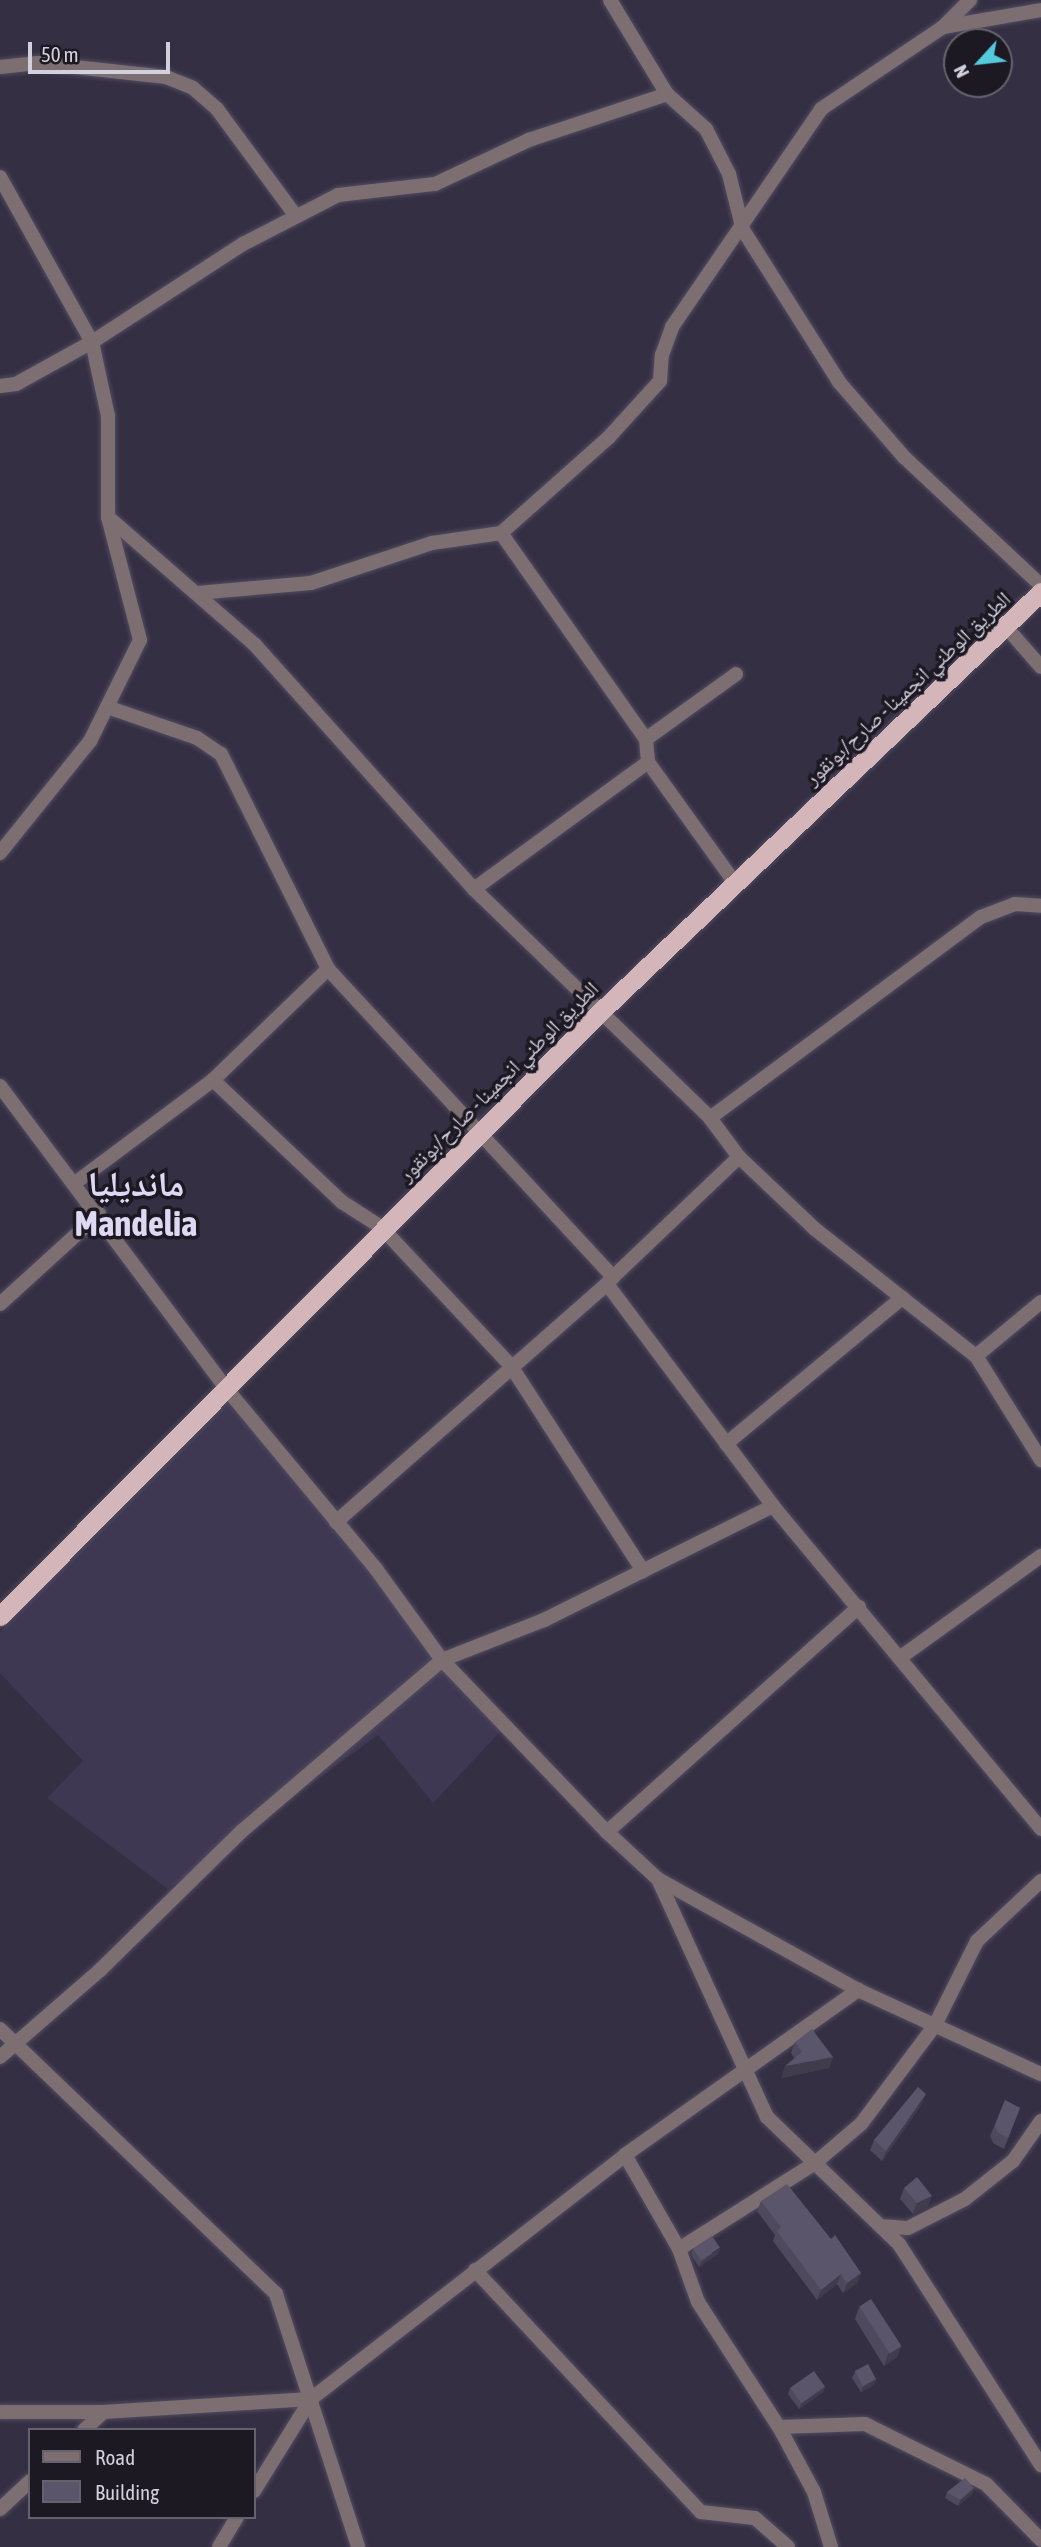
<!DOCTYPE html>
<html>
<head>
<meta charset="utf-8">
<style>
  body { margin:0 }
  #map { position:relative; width:1041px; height:2547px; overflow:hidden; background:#352f44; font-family:"Asap Condensed","Noto Naskh Arabic",sans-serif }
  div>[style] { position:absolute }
  .built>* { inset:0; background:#3f3853 }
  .roads { filter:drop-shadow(0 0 2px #514c60) drop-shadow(0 0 2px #514c60) }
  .minor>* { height:14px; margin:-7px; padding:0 7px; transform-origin:7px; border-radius:7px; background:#7d6f71 }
  .trunk>* { height:19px; margin:-9.5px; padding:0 9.5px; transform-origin:9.5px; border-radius:9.5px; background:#d4b6ba }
  .wall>* { inset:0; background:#4e495d }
  .shaded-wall>* { inset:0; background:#403c4c }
  .building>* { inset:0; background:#5b556c; transform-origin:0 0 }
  span { translate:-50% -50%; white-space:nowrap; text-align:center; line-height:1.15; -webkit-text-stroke:7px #1c1923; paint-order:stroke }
  .street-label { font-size:21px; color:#d2d0dd }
  .town-label { font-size:35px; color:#ded8f3; font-weight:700 }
  .legend { position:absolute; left:28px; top:2428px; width:228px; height:91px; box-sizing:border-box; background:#1c1923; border:2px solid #65626d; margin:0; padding:9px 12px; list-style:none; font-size:21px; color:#d2d0dd }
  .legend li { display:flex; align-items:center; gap:14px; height:35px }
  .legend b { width:35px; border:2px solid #65626d }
  .north { position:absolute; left:943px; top:28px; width:70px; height:70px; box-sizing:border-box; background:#1c1923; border:2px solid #65626d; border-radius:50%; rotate:243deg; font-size:19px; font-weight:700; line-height:28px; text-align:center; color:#d2d0dd }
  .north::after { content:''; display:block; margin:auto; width:24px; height:32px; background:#54cadd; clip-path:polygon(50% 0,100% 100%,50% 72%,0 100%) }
  .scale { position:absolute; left:28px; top:42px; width:142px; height:32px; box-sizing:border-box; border:4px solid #d2d0dd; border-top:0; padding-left:9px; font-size:21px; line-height:24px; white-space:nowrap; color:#d2d0dd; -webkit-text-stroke:5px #1c1923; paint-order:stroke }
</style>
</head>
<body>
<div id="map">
  <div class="built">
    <i style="clip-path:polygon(224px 1397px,501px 1731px,433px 1803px,378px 1735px,168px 1889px,47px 1798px,83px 1761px,0 1673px,0 1632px)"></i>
  </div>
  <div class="roads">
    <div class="minor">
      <i style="left:610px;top:0;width:110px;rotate:58.8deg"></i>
      <i style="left:667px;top:94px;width:52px;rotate:41.9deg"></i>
      <i style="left:706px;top:129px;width:51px;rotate:62.9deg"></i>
      <i style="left:729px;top:174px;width:58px;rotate:76deg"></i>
      <i style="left:743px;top:230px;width:180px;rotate:57.7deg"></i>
      <i style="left:839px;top:382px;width:99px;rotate:49.1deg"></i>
      <i style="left:904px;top:457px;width:187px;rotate:43.1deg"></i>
      <i style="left:944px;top:26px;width:37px;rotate:-45deg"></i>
      <i style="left:0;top:67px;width:38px;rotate:-6deg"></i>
      <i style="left:38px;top:63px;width:129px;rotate:6.2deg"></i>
      <i style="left:166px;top:77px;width:29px;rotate:22deg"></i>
      <i style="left:193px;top:88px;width:32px;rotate:41deg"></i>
      <i style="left:217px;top:109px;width:133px;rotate:53.6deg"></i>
      <i style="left:0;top:177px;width:189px;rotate:60.9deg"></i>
      <i style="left:92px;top:342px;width:76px;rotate:77.8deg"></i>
      <i style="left:108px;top:416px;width:101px;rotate:90deg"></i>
      <i style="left:108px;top:517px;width:127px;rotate:75.4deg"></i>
      <i style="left:140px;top:640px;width:113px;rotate:116.3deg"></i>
      <i style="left:90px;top:741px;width:144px;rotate:128.8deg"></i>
      <i style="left:0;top:386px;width:16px;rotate:-7deg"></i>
      <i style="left:16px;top:384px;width:87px;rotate:-28.9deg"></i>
      <i style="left:92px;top:342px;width:180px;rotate:-33deg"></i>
      <i style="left:243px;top:244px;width:107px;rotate:-27.3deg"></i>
      <i style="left:338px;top:195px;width:98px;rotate:-6.5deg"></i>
      <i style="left:435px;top:184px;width:104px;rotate:-25.1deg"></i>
      <i style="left:529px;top:140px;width:145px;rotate:-18.4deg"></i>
      <i style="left:108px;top:517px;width:195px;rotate:41deg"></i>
      <i style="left:255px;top:645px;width:328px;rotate:48.1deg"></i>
      <i style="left:474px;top:889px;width:329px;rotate:44.1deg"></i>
      <i style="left:710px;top:1118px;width:49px;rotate:53.4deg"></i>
      <i style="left:739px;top:1157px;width:105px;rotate:43.5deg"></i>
      <i style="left:815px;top:1229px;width:205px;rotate:38.3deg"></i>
      <i style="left:976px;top:1356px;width:123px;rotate:58deg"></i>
      <i style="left:501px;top:533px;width:252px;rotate:54.9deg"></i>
      <i style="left:197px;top:593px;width:114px;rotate:-5deg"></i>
      <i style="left:311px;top:583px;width:127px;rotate:-18.3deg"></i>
      <i style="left:432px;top:543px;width:70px;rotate:-8.2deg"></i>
      <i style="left:501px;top:533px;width:144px;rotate:-41.6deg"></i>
      <i style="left:609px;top:437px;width:76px;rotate:-47.7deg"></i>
      <i style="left:660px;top:381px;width:26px;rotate:-86deg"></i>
      <i style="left:662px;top:355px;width:30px;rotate:-70deg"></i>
      <i style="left:672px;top:327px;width:264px;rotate:-55.6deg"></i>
      <i style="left:821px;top:109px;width:147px;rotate:-33.9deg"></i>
      <i style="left:943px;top:27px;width:99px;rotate:-9.8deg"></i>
      <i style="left:1006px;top:627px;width:53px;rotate:48.8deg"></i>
      <i style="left:107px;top:707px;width:95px;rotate:19deg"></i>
      <i style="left:197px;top:738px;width:29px;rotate:34deg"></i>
      <i style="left:221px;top:754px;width:240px;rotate:63.5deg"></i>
      <i style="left:328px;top:969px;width:420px;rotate:47.2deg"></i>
      <i style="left:613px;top:1277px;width:9px;rotate:131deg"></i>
      <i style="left:607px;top:1284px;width:277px;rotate:53.2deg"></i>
      <i style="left:773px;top:1506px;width:420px;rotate:50.3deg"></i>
      <i style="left:648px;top:762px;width:149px;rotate:54.3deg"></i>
      <i style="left:474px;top:889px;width:215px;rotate:-36.1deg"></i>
      <i style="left:648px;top:762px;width:23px;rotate:-95deg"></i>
      <i style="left:646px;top:739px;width:111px;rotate:-35.8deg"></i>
      <i style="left:213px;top:1080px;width:178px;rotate:43.4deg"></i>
      <i style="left:342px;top:1202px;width:46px;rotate:32.7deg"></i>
      <i style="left:381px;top:1227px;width:190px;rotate:46.9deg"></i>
      <i style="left:511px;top:1366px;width:244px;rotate:57.2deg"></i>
      <i style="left:0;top:1086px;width:376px;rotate:53.2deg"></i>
      <i style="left:225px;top:1387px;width:236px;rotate:50.3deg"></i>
      <i style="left:376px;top:1569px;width:112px;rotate:54deg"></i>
      <i style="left:442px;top:1660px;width:238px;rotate:46.2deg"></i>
      <i style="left:607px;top:1832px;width:69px;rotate:42.7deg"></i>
      <i style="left:658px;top:1879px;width:229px;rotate:29deg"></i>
      <i style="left:858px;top:1990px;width:201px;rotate:24.7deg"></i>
      <i style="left:710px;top:1118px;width:337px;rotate:-36.6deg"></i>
      <i style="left:981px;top:917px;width:36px;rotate:-21deg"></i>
      <i style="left:1015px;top:904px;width:26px;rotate:4deg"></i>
      <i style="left:75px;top:1183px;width:172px;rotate:-36.7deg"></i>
      <i style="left:213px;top:1080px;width:160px;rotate:-44deg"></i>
      <i style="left:613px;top:1277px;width:174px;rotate:-43.6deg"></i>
      <i style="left:0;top:1304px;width:134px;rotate:-42.3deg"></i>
      <i style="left:976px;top:1356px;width:85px;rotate:-39.7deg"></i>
      <i style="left:726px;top:1444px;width:229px;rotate:-39.7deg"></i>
      <i style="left:336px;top:1522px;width:361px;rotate:-41.3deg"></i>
      <i style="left:901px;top:1657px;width:173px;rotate:-35.8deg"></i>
      <i style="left:607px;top:1832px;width:338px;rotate:-41.8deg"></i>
      <i style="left:658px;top:1879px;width:262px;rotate:65.4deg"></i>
      <i style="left:767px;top:2117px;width:183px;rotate:43.9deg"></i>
      <i style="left:899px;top:2244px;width:263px;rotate:57.3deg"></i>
      <i style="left:0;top:2029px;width:383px;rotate:43.8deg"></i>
      <i style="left:276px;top:2294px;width:266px;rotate:72deg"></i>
      <i style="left:0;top:2057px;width:133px;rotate:-41deg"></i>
      <i style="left:100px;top:1970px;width:199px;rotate:-44.4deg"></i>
      <i style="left:242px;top:1831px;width:263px;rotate:-40.5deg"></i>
      <i style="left:442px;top:1660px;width:110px;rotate:-21.4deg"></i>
      <i style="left:544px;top:1620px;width:256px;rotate:-26.5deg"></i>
      <i style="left:625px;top:2155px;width:108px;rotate:60.1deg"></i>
      <i style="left:679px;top:2249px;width:56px;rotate:70.3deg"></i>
      <i style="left:698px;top:2302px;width:149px;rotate:57.1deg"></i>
      <i style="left:779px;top:2427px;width:74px;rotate:61.7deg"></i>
      <i style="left:814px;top:2492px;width:58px;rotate:72.8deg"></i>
      <i style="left:880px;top:2226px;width:28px;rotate:4deg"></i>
      <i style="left:908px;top:2228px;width:64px;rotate:-27deg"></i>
      <i style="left:965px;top:2199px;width:61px;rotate:-38.4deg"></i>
      <i style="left:1013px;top:2161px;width:49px;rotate:-55deg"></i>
      <i style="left:679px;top:2249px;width:161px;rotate:-32.3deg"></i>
      <i style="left:815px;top:2163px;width:60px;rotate:-40.3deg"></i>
      <i style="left:861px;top:2124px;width:124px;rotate:-53.2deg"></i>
      <i style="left:935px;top:2025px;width:94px;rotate:-63.4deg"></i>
      <i style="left:977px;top:1941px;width:88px;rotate:-43.2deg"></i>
      <i style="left:475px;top:2270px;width:331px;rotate:47deg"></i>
      <i style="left:701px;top:2512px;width:54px;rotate:6.3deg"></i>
      <i style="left:755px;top:2518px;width:44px;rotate:41.3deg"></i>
      <i style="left:0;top:2412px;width:103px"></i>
      <i style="left:103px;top:2412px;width:208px;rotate:-3.6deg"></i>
      <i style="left:311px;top:2399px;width:398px;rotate:-37.8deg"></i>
      <i style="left:625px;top:2155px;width:286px;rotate:-35.3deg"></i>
      <i style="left:779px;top:2427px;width:86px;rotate:-2deg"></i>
      <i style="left:865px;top:2424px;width:135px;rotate:26.4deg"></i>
      <i style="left:986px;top:2484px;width:78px;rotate:45.5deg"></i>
      <i style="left:84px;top:2430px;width:26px;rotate:-43deg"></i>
      <i style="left:254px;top:2491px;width:108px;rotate:-58.2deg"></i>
      <i style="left:0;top:2509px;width:41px;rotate:-43deg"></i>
      <i style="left:219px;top:2547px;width:35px;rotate:-59deg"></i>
    </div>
    <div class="trunk">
      <i style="left:0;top:1616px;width:849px;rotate:-45.19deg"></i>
      <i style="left:598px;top:1014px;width:612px;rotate:-43.61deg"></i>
    </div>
  </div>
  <div class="wall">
    <i style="clip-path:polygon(795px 2042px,833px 2057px,829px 2068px,781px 2078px,794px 2058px,791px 2053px)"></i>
    <i style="clip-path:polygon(1005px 2100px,1020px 2108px,1004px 2149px,993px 2143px,990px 2136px)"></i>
    <i style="clip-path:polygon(922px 2104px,882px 2161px,870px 2150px,874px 2140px)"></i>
    <i style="clip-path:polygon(904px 2188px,928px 2207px,913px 2214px,900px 2199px)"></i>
    <i style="clip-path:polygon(761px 2201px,861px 2273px,857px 2283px,843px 2293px,837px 2284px,817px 2300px,773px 2241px,775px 2235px,757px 2211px)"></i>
    <i style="clip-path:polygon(693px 2249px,718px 2254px,699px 2267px,691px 2255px)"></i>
    <i style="clip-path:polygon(859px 2307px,901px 2346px,897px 2357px,884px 2366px,855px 2319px)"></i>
    <i style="clip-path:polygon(855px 2372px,876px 2379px,874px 2385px,861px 2392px,852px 2378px)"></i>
    <i style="clip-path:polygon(825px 2387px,823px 2392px,799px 2409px,788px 2394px,790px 2388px)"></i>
    <i style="clip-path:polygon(974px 2488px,972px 2494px,958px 2506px,945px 2498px,947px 2492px)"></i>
  </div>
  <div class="shaded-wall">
    <i style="clip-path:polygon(833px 2057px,829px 2068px,781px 2078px,785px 2066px)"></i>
    <i style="clip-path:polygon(926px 2094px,922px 2104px,882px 2161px,886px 2151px)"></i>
    <i style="clip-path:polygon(932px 2196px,928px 2207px,913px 2214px,917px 2203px)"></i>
    <i style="clip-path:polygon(720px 2248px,718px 2254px,699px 2267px,701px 2262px)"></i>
    <i style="clip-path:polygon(861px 2273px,857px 2283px,843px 2293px,847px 2283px)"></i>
    <i style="clip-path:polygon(841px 2274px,837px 2284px,817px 2300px,821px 2290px)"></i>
    <i style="clip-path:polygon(901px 2346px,897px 2357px,884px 2366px,888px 2354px)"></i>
    <i style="clip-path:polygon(876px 2379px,874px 2385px,861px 2392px,863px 2387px)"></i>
    <i style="clip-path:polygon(825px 2387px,823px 2392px,799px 2409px,801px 2404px)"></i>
    <i style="clip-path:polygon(974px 2488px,972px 2494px,958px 2506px,960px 2500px)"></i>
  </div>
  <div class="building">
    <i style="clip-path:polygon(812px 2029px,833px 2057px,785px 2066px,802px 2052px,795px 2042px)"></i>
    <i style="clip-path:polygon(918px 2087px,926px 2094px,886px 2151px,874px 2140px)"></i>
    <i style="clip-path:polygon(1005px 2100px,1020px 2108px,1008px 2138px,997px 2132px,995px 2125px)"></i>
    <i style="clip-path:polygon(917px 2177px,932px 2196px,917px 2203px,904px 2188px)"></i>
    <i style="clip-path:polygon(787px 2184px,831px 2239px,835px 2235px,861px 2273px,847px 2283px,841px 2274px,821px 2290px,777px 2231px,781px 2227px,761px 2201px)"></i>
    <i style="left:712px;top:2236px;width:14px;height:23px;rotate:56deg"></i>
    <i style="left:871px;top:2299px;width:56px;height:14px;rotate:57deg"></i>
    <i style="left:868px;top:2364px;width:17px;height:15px;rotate:62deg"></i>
    <i style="left:814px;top:2371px;width:19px;height:29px;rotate:55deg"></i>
    <i style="clip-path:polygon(965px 2478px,974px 2488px,960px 2500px,947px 2492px)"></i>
  </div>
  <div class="street-label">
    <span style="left:907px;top:688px;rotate:-43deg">الطريق الوطني انجمينا - صارح/بونقور</span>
    <span style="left:498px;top:1081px;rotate:-45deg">الطريق الوطني انجمينا - صارح/بونقور</span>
  </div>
  <div class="town-label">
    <span style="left:136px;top:1203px">مانديليا<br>Mandelia</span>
  </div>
  <ul class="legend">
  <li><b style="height:9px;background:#7d6f71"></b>Road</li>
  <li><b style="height:19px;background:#5b556c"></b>Building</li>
  </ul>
  <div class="north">N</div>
  <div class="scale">50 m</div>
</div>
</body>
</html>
